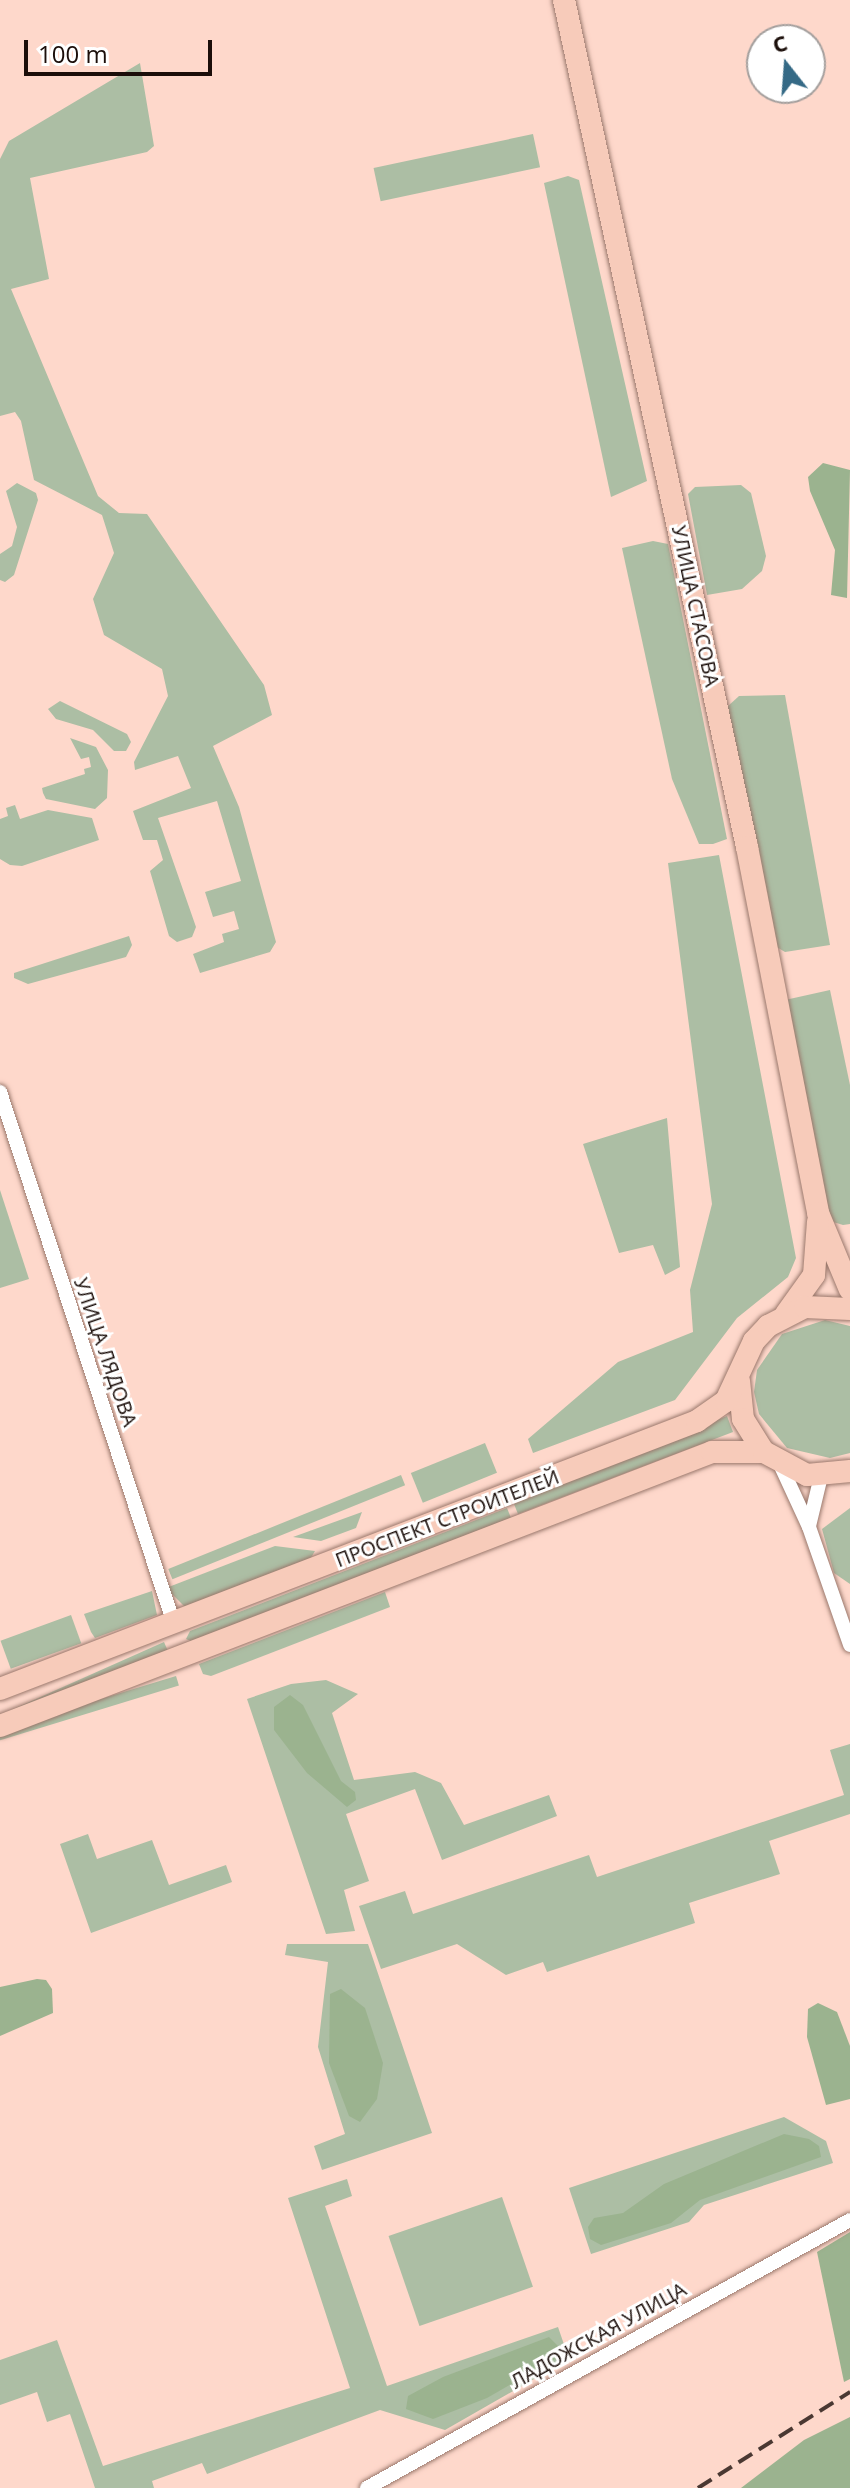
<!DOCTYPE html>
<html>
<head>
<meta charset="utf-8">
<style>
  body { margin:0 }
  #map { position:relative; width:850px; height:2488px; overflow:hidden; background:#fed8cb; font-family:"Open Sans",sans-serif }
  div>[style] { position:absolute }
  .green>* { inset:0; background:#acbea4; transform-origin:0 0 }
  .forest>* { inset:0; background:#9bb38f }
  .roads { filter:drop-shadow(0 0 2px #9a786c) drop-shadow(0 0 2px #9a786c) }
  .street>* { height:14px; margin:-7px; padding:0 7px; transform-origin:7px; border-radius:7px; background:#fff }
  .primary>* { height:22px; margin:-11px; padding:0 11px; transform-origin:11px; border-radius:11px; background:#f7cbba }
  .rail>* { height:4px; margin-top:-2px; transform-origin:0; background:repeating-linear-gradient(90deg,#4a3832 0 16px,transparent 0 24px) }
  span { translate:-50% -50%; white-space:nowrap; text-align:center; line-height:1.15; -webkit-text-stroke:6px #fff; paint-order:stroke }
  .street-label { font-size:20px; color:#1b0e0a }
  .north { position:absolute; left:746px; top:24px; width:80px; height:80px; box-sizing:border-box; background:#fff; border:2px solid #a49f9d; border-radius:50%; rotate:343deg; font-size:22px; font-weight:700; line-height:32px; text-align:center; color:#1b0e0a }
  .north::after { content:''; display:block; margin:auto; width:28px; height:36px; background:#356a86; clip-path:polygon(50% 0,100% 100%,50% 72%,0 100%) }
  .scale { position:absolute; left:24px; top:40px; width:188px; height:36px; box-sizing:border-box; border:4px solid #1b0e0a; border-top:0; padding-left:10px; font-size:24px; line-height:28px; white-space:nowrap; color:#1b0e0a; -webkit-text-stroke:6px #fff; paint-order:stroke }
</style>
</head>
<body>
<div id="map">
  <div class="green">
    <i style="clip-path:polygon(140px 63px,154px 146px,147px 152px,30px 178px,49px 279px,11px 289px,98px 496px,119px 513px,147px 514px,264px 685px,272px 715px,213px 746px,239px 807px,276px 942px,270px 952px,200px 973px,193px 954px,224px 942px,222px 934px,239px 929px,234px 911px,213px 917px,205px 892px,241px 881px,217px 801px,158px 818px,196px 927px,192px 937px,177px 942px,169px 936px,150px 871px,163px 860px,157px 840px,143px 840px,133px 811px,191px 788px,178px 756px,135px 770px,134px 762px,168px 696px,162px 669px,104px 635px,93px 599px,114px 553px,102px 515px,34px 480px,21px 421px,15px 412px,0 416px,0 159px,9px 141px)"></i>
    <i style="left:533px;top:134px;width:34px;height:163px;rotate:78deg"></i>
    <i style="clip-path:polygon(568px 176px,579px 180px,647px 481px,611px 497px,544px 183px)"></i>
    <i style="clip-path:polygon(17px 483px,36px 493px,38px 500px,14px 575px,5px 582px,0 580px,0 554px,12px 546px,17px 527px,6px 491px)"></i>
    <i style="clip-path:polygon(741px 485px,751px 493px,766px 556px,762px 571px,742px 589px,707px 595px,688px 494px,695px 487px)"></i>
    <i style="clip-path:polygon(653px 541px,668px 544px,727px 839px,713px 844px,699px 844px,672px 779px,622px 548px)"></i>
    <i style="clip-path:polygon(785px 695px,830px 945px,785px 952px,775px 946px,727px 707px,739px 696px)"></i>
    <i style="clip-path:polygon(60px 701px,127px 734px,131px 742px,126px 751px,114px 751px,93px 730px,56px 719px,48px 709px)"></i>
    <i style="clip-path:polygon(70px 738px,96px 747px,108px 770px,107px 798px,95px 809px,46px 799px,43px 793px,42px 788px,85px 774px,84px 769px,91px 767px,89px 757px,81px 759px)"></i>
    <i style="clip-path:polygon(15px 805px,20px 819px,48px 810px,92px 818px,99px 840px,22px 866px,10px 865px,0 859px,0 819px,8px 816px,6px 808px)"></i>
    <i style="clip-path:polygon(719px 855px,796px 1258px,788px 1277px,737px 1318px,675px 1400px,533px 1453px,528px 1439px,618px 1362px,693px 1332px,690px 1290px,712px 1204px,668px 863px)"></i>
    <i style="clip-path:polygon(129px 936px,132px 945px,126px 957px,28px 984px,14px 978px,14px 973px)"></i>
    <i style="clip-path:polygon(830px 990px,850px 1085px,850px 1224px,843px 1225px,830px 1221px,785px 1000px)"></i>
    <i style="clip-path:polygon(667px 1118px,680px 1267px,665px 1275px,653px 1245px,619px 1253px,583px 1144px)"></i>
    <i style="clip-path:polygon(0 1190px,29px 1279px,0 1288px)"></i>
    <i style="clip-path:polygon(825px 1320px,850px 1326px,850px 1453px,830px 1458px,787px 1448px,759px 1414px,754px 1392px,757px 1370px,782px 1334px)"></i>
    <i style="clip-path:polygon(727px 1416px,733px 1432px,518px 1514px,514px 1504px)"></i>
    <i style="left:485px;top:1443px;width:32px;height:80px;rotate:68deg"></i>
    <i style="left:401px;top:1475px;width:11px;height:251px;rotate:68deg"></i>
    <i style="clip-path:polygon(507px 1508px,511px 1518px,193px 1642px,186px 1639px,190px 1631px)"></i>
    <i style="clip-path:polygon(850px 1508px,850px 1584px,834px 1573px,822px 1529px)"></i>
    <i style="clip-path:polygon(362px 1512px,356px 1528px,321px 1541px,293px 1537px)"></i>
    <i style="clip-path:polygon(275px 1546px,315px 1551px,309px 1561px,185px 1607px,166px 1588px)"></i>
    <i style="clip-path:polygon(152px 1591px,157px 1615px,95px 1638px,91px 1632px,84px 1614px)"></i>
    <i style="clip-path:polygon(385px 1592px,390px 1607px,211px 1676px,203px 1674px,199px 1664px)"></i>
    <i style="left:71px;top:1615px;width:30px;height:75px;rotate:70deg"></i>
    <i style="left:164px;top:1642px;width:10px;height:174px;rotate:66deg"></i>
    <i style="left:176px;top:1676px;width:10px;height:187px;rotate:73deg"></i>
    <i style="clip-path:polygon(326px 1680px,358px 1694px,332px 1713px,354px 1780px,415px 1772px,441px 1783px,464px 1825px,549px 1795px,557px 1816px,442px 1860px,415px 1789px,346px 1814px,369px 1881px,344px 1890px,355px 1931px,326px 1934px,247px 1699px,291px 1684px)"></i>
    <i style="clip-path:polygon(850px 1744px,850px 1814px,769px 1841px,780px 1874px,689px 1903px,695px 1923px,547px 1972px,543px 1962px,506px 1975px,457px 1944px,381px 1969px,359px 1906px,405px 1891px,413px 1914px,589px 1855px,597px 1877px,844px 1795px,830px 1750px)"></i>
    <i style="clip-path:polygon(88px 1834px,97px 1859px,152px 1840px,169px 1885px,226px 1865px,232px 1882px,91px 1933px,60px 1844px)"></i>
    <i style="clip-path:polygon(287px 1944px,368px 1944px,432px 2133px,322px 2170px,314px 2146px,345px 2134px,318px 2047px,328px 1962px,285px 1955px)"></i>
    <i style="clip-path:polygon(784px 2117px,826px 2141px,833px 2163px,704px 2205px,689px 2222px,591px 2254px,569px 2188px)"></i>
    <i style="clip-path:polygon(347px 2179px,352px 2196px,325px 2206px,387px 2386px,558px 2327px,569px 2359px,445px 2430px,380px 2410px,207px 2474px,202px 2463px,152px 2481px,154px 2488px,95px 2488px,70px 2414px,47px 2422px,37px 2392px,0 2405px,0 2360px,57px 2340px,103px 2466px,350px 2388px,288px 2198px)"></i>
    <i style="left:502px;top:2197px;width:95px;height:120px;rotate:71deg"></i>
  </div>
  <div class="forest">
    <i style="clip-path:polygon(823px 463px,850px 470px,847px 598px,831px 595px,835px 550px,810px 491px,808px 477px)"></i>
    <i style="clip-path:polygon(290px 1695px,303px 1705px,341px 1781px,355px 1792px,356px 1800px,347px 1807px,307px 1773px,274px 1730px,274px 1707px)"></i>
    <i style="clip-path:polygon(37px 1979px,46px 1980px,52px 1989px,53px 2013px,0 2036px,0 1987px)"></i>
    <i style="clip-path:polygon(341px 1989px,365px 2008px,383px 2063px,377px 2099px,360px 2122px,349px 2116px,329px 2063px,330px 1994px)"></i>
    <i style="clip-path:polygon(818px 2003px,837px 2012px,850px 2046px,850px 2099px,826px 2105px,807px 2037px,808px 2009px)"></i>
    <i style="clip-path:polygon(784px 2134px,809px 2139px,819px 2146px,821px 2157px,700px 2200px,671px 2223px,601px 2245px,590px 2239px,588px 2227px,594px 2218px,623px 2213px,664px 2184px)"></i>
    <i style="clip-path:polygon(850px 2232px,850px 2379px,844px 2382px,817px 2252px)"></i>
    <i style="clip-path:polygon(549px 2337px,560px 2348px,557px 2358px,487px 2398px,433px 2419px,406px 2409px,408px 2396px,443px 2377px)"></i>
    <i style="clip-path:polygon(850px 2417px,850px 2488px,741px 2488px,804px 2440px)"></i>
  </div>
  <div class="roads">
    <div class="street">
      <i style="left:0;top:1092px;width:560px;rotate:71.89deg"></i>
      <i style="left:780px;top:1464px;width:69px;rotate:65.3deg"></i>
      <i style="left:809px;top:1527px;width:125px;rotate:70.8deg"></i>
      <i style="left:809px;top:1526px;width:51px;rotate:-76.5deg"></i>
      <i style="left:367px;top:2488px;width:552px;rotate:-29.02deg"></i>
    </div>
    <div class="primary">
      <i style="left:564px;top:0;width:867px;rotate:77.81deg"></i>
      <i style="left:747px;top:847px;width:373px;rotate:79deg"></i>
      <i style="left:818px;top:1213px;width:83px;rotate:67.4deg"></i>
      <i style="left:786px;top:1314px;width:48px;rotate:-54.3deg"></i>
      <i style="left:814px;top:1275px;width:53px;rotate:-85.7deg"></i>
      <i style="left:739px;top:1381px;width:38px;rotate:84deg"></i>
      <i style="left:743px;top:1419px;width:39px;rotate:58deg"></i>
      <i style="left:0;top:1689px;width:747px;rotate:-21.03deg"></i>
      <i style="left:697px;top:1421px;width:35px;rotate:-35deg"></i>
      <i style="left:726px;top:1401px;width:66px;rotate:-65deg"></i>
      <i style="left:754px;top:1341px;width:21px;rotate:-47deg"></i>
      <i style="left:768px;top:1326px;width:42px;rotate:-27.2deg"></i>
      <i style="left:805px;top:1307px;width:45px;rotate:2.5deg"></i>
      <i style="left:0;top:1726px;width:763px;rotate:-21.05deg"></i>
      <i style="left:712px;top:1452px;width:52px"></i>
      <i style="left:764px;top:1452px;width:49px;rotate:28.1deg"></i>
      <i style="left:807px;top:1475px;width:43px;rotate:-5.3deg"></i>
    </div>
  </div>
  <div class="rail">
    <i style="left:698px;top:2488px;width:180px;rotate:-32.3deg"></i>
  </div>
  <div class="street-label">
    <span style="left:696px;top:606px;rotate:78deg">УЛИЦА СТАСОВА</span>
    <span style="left:106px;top:1352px;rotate:71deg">УЛИЦА ЛЯДОВА</span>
    <span style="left:447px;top:1518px;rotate:-21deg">ПРОСПЕКТ СТРОИТЕЛЕЙ</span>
    <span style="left:598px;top:2335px;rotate:-29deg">ЛАДОЖСКАЯ УЛИЦА</span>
  </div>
  <div class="north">С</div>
  <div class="scale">100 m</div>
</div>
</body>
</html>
